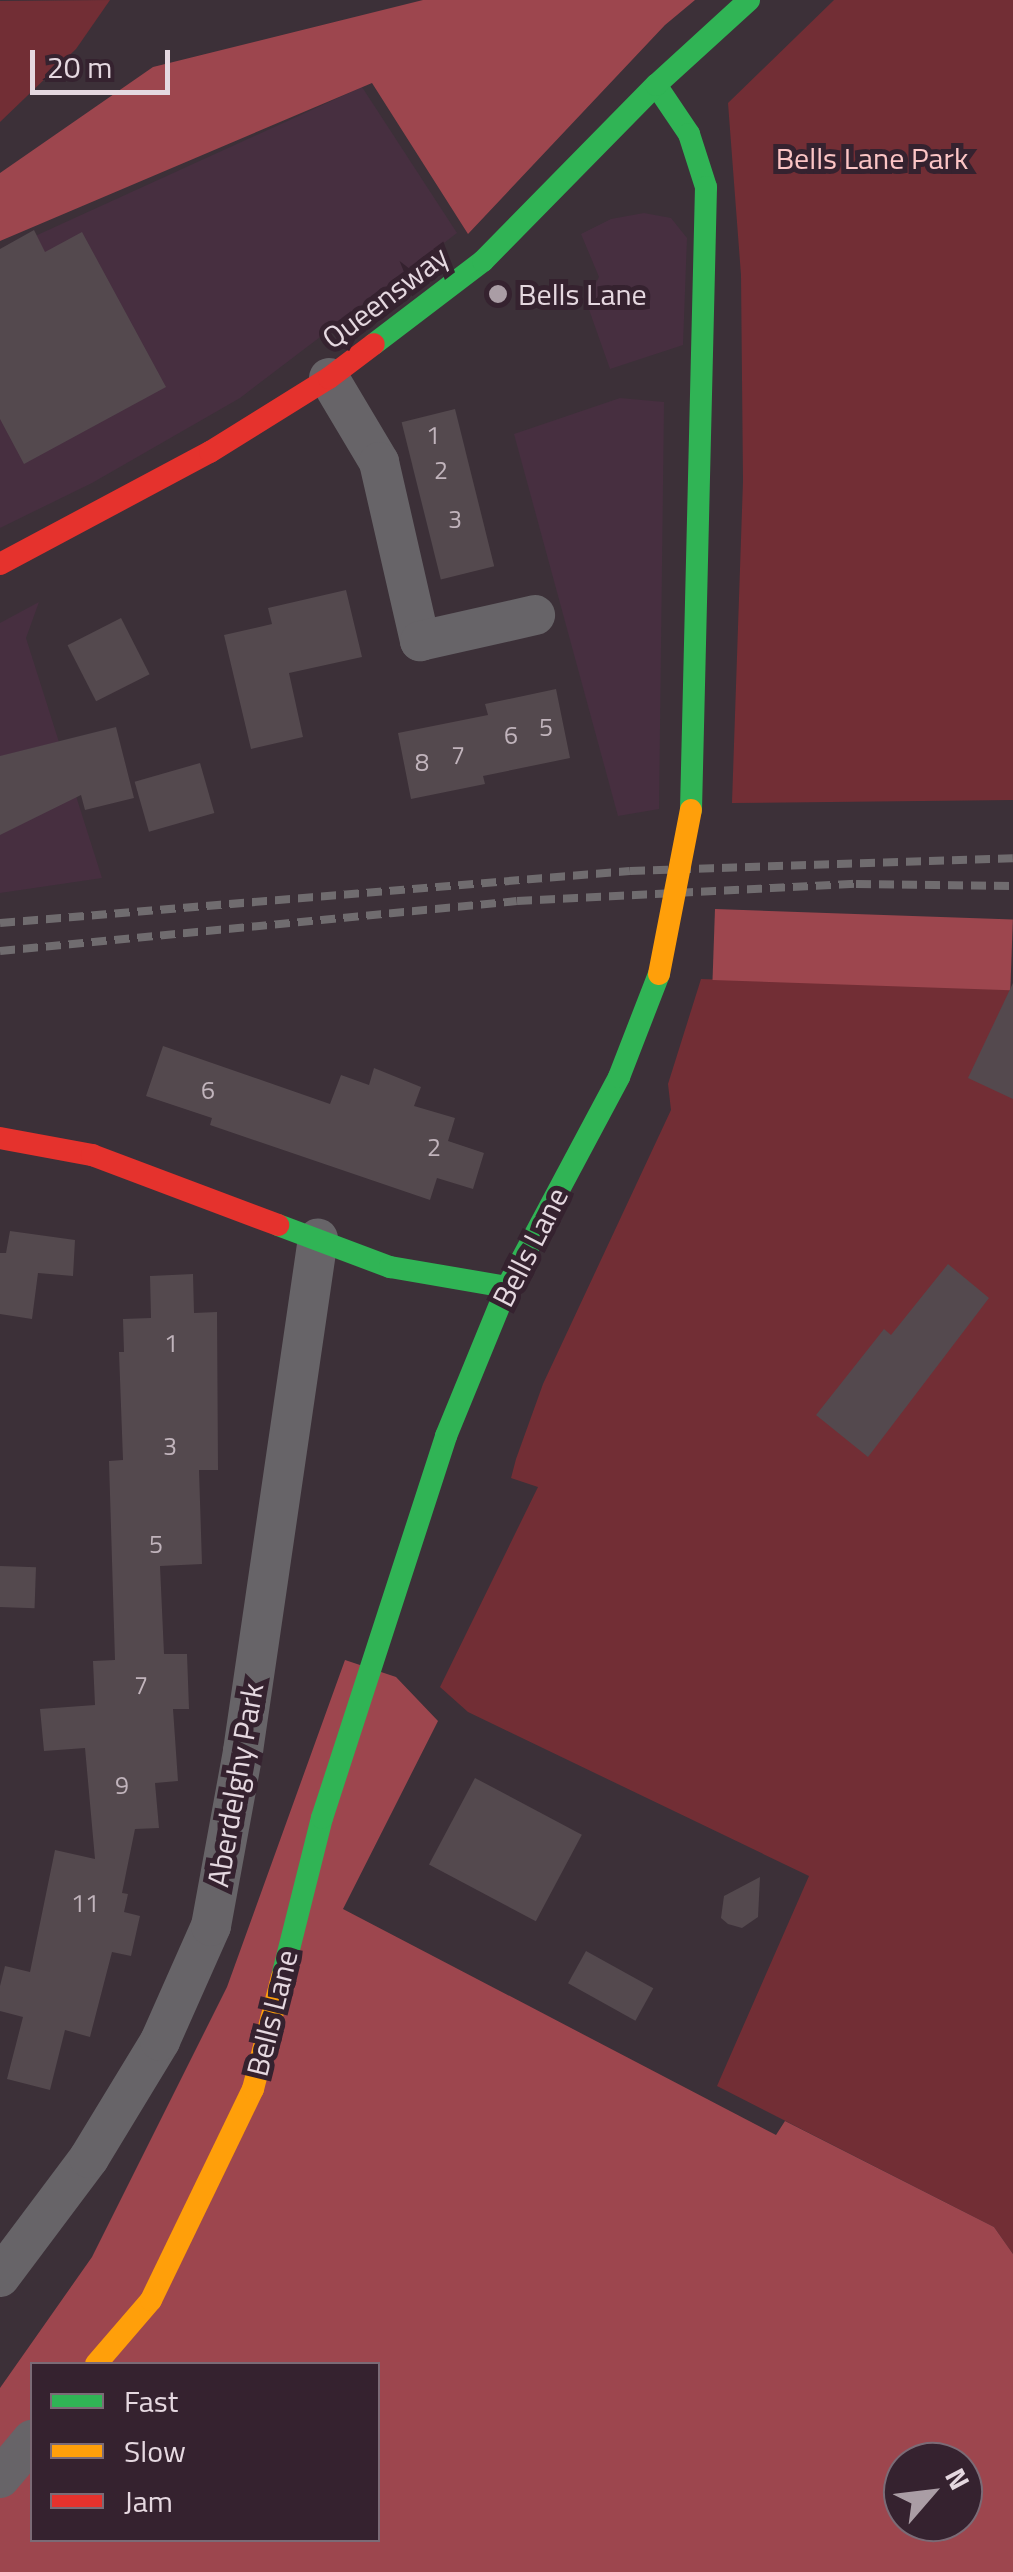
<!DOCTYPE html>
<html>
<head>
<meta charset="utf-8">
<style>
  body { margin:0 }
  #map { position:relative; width:1013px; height:2572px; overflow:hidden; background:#3c3038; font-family:"Titillium Web",sans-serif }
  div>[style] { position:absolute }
  .built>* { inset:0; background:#472f40 }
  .green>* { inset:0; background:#722e35 }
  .forest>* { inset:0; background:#9d464e; transform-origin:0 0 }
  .building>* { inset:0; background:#54494e; transform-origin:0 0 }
  .street>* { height:40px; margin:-20px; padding:0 20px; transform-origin:20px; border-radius:20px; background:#676468 }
  .fast>* { height:22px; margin:-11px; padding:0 11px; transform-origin:11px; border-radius:11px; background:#30b455 }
  .slow>* { height:22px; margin:-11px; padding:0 11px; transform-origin:11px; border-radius:11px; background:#ff9f0a }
  .jam>* { height:22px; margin:-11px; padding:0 11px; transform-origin:11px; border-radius:11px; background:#e5322d }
  .rail>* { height:8px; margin-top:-4px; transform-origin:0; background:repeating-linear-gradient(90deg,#706c6f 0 15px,transparent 0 23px) }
  .slow-bridge>* { height:22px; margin:-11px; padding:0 11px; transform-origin:11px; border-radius:11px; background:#ff9f0a }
  .dots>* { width:28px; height:28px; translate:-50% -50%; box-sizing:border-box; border:5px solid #35222f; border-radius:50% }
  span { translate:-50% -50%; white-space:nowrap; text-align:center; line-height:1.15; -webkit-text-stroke:10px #35222f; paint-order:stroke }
  .number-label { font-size:25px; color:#c1b4bc }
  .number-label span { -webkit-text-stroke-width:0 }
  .park-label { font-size:30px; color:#fcc5c5 }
  .poi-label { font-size:30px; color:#e5d8e0 }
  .left { translate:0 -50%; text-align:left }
  .street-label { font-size:30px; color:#e5d8e0 }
  .legend { position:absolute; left:30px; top:2362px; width:350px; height:180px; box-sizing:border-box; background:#35222f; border:2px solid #7b6b76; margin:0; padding:12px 18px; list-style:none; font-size:30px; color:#e5d8e0 }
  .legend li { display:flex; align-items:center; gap:20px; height:50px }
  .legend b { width:50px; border:2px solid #7b6b76 }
  .north { position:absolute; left:883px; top:2442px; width:100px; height:100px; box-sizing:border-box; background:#35222f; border:2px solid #7b6b76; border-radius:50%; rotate:62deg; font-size:28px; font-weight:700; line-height:40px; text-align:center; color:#e5d8e0 }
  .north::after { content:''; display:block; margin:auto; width:35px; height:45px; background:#aa9da5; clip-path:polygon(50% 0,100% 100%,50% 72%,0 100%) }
  .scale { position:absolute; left:30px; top:50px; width:140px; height:45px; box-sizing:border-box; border:5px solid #e5d8e0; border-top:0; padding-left:12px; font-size:30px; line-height:35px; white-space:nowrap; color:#e5d8e0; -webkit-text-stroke:8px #35222f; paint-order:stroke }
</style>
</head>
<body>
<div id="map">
  <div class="built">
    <i style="clip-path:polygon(362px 87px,457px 233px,240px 398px,92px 483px,0 528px,0 252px)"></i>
    <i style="clip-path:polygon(644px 213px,671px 218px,687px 238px,683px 345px,610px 369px,586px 301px,599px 277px,581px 234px,611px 219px)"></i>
    <i style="clip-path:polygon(620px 398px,664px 402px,659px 809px,618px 816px,514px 434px)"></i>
    <i style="clip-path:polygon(39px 602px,26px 638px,102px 878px,0 893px,0 623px)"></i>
  </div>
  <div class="green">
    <i style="clip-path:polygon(110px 0,76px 49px,0 122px,0 1px)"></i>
    <i style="clip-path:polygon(834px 0,1013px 0,1013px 800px,732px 803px,743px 481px,741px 275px,728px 103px)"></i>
    <i style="clip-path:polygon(701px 979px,1013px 989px,1013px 2254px,994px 2227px,717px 2086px,809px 1876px,468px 1712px,440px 1687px,538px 1487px,511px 1478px,516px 1459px,543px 1384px,671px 1110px,668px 1084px)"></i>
  </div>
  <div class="forest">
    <i style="clip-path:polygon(423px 0,695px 0,665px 25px,468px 234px,372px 83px,0 241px,0 173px,153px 67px)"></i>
    <i style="left:715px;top:909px;width:298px;height:71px;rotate:2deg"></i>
    <i style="clip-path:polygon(evenodd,345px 1660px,396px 1677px,438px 1721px,343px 1909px,776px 2135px,785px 2121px,994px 2227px,1013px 2254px,1013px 2572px,0 2572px,0 2388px,92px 2257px,227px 1987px,345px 1660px,32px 2364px,378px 2364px,378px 2540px,32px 2540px,32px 2364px,345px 1660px,903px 2462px,963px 2462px,963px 2522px,903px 2522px,903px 2462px)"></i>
  </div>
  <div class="building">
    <i style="clip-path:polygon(34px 230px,45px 252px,82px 232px,166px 387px,24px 464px,0 419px,0 249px)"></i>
    <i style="left:455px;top:409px;width:162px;height:55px;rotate:76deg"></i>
    <i style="clip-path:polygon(346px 590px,362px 657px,289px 673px,303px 737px,251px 749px,224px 635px,272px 624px,268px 608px)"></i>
    <i style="left:121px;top:618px;width:63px;height:60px;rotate:63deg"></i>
    <i style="clip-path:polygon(556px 689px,570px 758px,483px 776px,485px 784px,411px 799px,398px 733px,488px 715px,485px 704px)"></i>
    <i style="clip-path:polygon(116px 727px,134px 798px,85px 810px,81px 795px,0 835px,0 756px)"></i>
    <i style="left:200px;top:763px;width:52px;height:68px;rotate:74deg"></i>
    <i style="clip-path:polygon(1013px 983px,1013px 1099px,968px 1078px)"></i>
    <i style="clip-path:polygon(163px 1046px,330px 1104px,341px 1075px,369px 1085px,374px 1068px,421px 1087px,414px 1106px,455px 1118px,448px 1141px,484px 1153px,473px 1189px,437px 1178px,430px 1200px,210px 1125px,212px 1118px,146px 1096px)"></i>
    <i style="clip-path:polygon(10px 1231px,75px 1240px,73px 1276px,38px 1273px,32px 1319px,0 1314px,0 1253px,6px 1253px)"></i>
    <i style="clip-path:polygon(948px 1264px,989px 1298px,868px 1457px,816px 1415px,884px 1329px,891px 1335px)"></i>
    <i style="clip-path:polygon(193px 1274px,194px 1313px,217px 1312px,218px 1470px,199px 1470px,202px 1564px,160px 1566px,164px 1654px,187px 1654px,189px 1709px,173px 1709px,178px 1781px,155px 1783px,159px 1828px,135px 1829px,122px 1893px,128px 1894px,124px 1912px,140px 1916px,131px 1956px,112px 1952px,90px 2037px,65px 2030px,50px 2090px,7px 2079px,23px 2017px,0 2011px,0 1986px,5px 1966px,30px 1972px,55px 1850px,95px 1859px,85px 1748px,44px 1751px,40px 1709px,95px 1705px,93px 1661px,115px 1660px,109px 1461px,123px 1460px,119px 1352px,124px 1352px,123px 1319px,151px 1318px,150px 1276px)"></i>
    <i style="left:0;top:1566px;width:36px;height:41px;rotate:2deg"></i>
    <i style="left:475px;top:1778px;width:121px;height:98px;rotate:28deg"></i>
    <i style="clip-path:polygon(760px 1877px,758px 1917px,742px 1928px,728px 1924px,721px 1918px,724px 1896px)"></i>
    <i style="left:586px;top:1951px;width:77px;height:37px;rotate:29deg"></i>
  </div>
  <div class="street">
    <i style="left:329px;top:378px;width:98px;rotate:59.2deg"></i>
    <i style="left:379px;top:462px;width:184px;rotate:77.1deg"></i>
    <i style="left:420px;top:641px;width:118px;rotate:-12.7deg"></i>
    <i style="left:0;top:2277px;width:149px;rotate:-53.2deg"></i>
    <i style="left:89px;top:2158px;width:137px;rotate:-58.7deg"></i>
    <i style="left:160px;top:2041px;width:126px;rotate:-66.1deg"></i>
    <i style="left:211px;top:1926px;width:178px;rotate:-79.6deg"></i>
    <i style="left:243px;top:1751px;width:518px;rotate:-81.68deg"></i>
    <i style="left:0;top:2478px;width:50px;rotate:-49.9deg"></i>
  </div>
  <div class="fast">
    <i style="left:656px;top:85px;width:59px;rotate:56deg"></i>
    <i style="left:689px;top:134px;width:56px;rotate:72.2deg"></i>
    <i style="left:706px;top:187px;width:623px;rotate:91.38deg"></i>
    <i style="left:374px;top:344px;width:137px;rotate:-37.3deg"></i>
    <i style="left:483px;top:261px;width:247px;rotate:-45.5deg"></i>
    <i style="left:656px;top:85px;width:126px;rotate:-42.4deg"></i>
    <i style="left:278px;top:1225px;width:120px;rotate:20.6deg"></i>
    <i style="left:390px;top:1267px;width:119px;rotate:9.7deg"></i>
    <i style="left:282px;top:1977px;width:164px;rotate:-75.9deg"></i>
    <i style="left:322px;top:1818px;width:402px;rotate:-72deg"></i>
    <i style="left:446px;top:1436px;width:161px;rotate:-67.7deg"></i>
    <i style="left:507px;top:1287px;width:238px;rotate:-61.9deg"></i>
    <i style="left:619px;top:1077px;width:110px;rotate:-68.8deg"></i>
  </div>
  <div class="slow">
    <i style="left:96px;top:2364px;width:84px;rotate:-49.3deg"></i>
    <i style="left:151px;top:2300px;width:234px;rotate:-64.2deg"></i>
    <i style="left:253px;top:2089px;width:116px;rotate:-75.5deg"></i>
  </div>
  <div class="jam">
    <i style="left:0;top:564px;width:238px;rotate:-28.1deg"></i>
    <i style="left:210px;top:452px;width:140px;rotate:-31.9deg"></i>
    <i style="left:329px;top:378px;width:56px;rotate:-37.1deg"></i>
    <i style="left:0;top:1138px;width:94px;rotate:10.5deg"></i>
    <i style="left:92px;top:1155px;width:199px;rotate:20.6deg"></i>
  </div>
  <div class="rail">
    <i style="left:0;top:923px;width:632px;rotate:-4.72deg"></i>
    <i style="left:630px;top:871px;width:383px;rotate:-1.9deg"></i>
    <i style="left:0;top:951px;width:519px;rotate:-5.52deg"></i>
    <i style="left:517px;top:901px;width:339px;rotate:-2.9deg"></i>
    <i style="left:856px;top:884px;width:157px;rotate:0.7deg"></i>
  </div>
  <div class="slow-bridge">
    <i style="left:659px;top:974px;width:167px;rotate:-79deg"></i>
  </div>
  <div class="dots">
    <i style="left:498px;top:294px;background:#aa9da5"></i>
  </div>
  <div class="number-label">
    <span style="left:433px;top:435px">1</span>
    <span style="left:441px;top:470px">2</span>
    <span style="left:455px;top:519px">3</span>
    <span style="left:546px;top:727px">5</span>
    <span style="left:511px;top:735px">6</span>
    <span style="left:458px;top:755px">7</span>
    <span style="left:422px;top:762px">8</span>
    <span style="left:208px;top:1090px">6</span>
    <span style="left:434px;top:1147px">2</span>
    <span style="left:171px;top:1343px">1</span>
    <span style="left:170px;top:1446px">3</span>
    <span style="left:156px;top:1544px">5</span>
    <span style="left:141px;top:1685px">7</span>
    <span style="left:122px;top:1785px">9</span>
    <span style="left:85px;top:1903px">11</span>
  </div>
  <div class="park-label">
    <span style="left:872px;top:158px">Bells Lane Park</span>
  </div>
  <div class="poi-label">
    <span class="left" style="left:518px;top:294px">Bells Lane</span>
  </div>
  <div class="street-label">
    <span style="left:385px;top:297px;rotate:-37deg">Queensway</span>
    <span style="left:530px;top:1247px;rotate:-63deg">Bells Lane</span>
    <span style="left:235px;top:1785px;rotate:-80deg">Aberdelghy Park</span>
    <span style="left:272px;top:2013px;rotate:-76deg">Bells Lane</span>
  </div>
  <ul class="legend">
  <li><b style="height:12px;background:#30b455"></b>Fast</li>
  <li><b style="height:12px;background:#ff9f0a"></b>Slow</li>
  <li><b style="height:12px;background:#e5322d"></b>Jam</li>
  </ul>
  <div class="north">N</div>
  <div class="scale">20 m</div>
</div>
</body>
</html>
